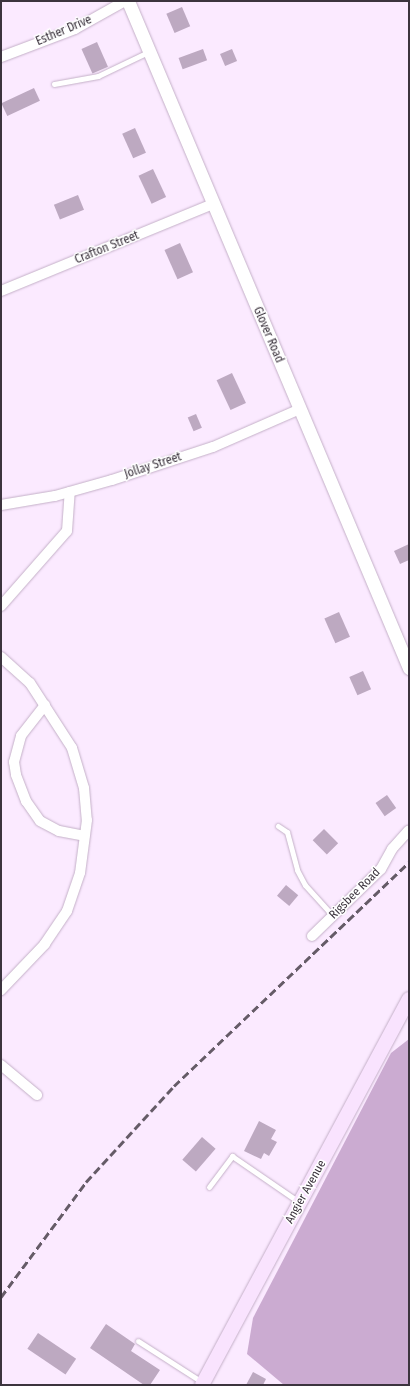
<!DOCTYPE html>
<html>
<head>
<meta charset="utf-8">
<style>
  body { margin:0 }
  #map { position:relative; width:410px; height:1386px; overflow:hidden; background:#fbeaff; font-family:"Fira Sans Condensed",sans-serif }
  div>[style] { position:absolute }
  .forest>* { inset:0; background:#cbabd1 }
  .building>* { inset:0; background:#bda9c1; transform-origin:0 0 }
  .roads { filter:drop-shadow(0 0 1px #c4b0c8) drop-shadow(0 0 1px #c4b0c8) }
  .service>* { height:5px; margin:-2.5px; padding:0 2.5px; transform-origin:2.5px; border-radius:2.5px; background:#fff }
  .minor>* { height:10px; margin:-5px; padding:0 5px; transform-origin:5px; border-radius:5px; background:#fff }
  .tertiary>* { height:13px; margin:-6.5px; padding:0 6.5px; transform-origin:6.5px; border-radius:6.5px; background:#fff }
  .secondary>* { height:14px; margin:-7px; padding:0 7px; transform-origin:7px; border-radius:7px; background:#f9e3fe }
  .rail>* { height:3px; margin-top:-1.5px; transform-origin:0; background:repeating-linear-gradient(90deg,#655b67 0 8px,transparent 0 12px) }
  span { translate:-50% -50%; white-space:nowrap; text-align:center; line-height:1.15; -webkit-text-stroke:3px #fff; paint-order:stroke }
  .street-label { font-size:12px; color:#3c343e }
  .frame { position:absolute; inset:0; border:2px solid #3c343e; pointer-events:none }
</style>
</head>
<body>
<div id="map">
  <div class="forest">
    <i style="clip-path:polygon(409px 1039px,409px 1385px,284px 1385px,247px 1354px,253px 1318px,391px 1053px)"></i>
  </div>
  <div class="building">
    <i style="left:182px;top:7px;width:21px;height:17px;rotate:67deg"></i>
    <i style="left:97px;top:42px;width:27px;height:17px;rotate:66deg"></i>
    <i style="left:203px;top:49px;width:12px;height:26px;rotate:70deg"></i>
    <i style="left:232px;top:49px;width:13px;height:13px;rotate:67deg"></i>
    <i style="left:34px;top:88px;width:14px;height:36px;rotate:65deg"></i>
    <i style="left:135px;top:128px;width:27px;height:14px;rotate:66deg"></i>
    <i style="left:153px;top:169px;width:31px;height:16px;rotate:65deg"></i>
    <i style="left:78px;top:195px;width:16px;height:26px;rotate:68deg"></i>
    <i style="left:180px;top:243px;width:32px;height:17px;rotate:66deg"></i>
    <i style="left:232px;top:373px;width:33px;height:17px;rotate:65deg"></i>
    <i style="left:196px;top:414px;width:15px;height:9px;rotate:67deg"></i>
    <i style="clip-path:polygon(409px 544px,409px 560px,400px 564px,394px 551px)"></i>
    <i style="left:339px;top:612px;width:27px;height:16px;rotate:66deg"></i>
    <i style="left:363px;top:671px;width:20px;height:15px;rotate:66deg"></i>
    <i style="left:387px;top:795px;width:16px;height:14px;rotate:55deg"></i>
    <i style="left:324px;top:829px;width:20px;height:16px;rotate:45deg"></i>
    <i style="left:286px;top:885px;width:16px;height:14px;rotate:40deg"></i>
    <i style="clip-path:polygon(259px 1121px,276px 1130px,271px 1139px,277px 1142px,269px 1156px,264px 1153px,261px 1159px,244px 1151px)"></i>
    <i style="left:202px;top:1137px;width:18px;height:30px;rotate:41deg"></i>
    <i style="clip-path:polygon(106px 1324px,135px 1344px,131px 1351px,160px 1370px,150px 1385px,144px 1385px,90px 1348px)"></i>
    <i style="left:38px;top:1333px;width:46px;height:19px;rotate:34deg"></i>
    <i style="clip-path:polygon(253px 1372px,266px 1379px,263px 1385px,246px 1385px)"></i>
  </div>
  <div class="roads">
    <div class="service">
      <i style="left:54px;top:84px;width:45px;rotate:-10.3deg"></i>
      <i style="left:98px;top:76px;width:55px;rotate:-25.6deg"></i>
      <i style="left:278px;top:826px;width:11px;rotate:34deg"></i>
      <i style="left:287px;top:832px;width:39px;rotate:75deg"></i>
      <i style="left:297px;top:870px;width:17px;rotate:62deg"></i>
      <i style="left:305px;top:885px;width:42px;rotate:47.9deg"></i>
      <i style="left:209px;top:1187px;width:39px;rotate:-53deg"></i>
      <i style="left:232px;top:1156px;width:81px;rotate:34.5deg"></i>
      <i style="left:138px;top:1341px;width:76px;rotate:32.6deg"></i>
    </div>
    <div class="minor">
      <i style="left:1px;top:57px;width:79px;rotate:-20.7deg"></i>
      <i style="left:75px;top:29px;width:57px;rotate:-29.2deg"></i>
      <i style="left:1px;top:291px;width:229px;rotate:-22.3deg"></i>
      <i style="left:1px;top:505px;width:55px;rotate:-9.5deg"></i>
      <i style="left:55px;top:496px;width:59px;rotate:-15.7deg"></i>
      <i style="left:112px;top:480px;width:106px;rotate:-18.1deg"></i>
      <i style="left:213px;top:447px;width:95px;rotate:-23.6deg"></i>
      <i style="left:1px;top:606px;width:100px;rotate:-48.7deg"></i>
      <i style="left:67px;top:531px;width:39px;rotate:-86deg"></i>
      <i style="left:1px;top:657px;width:39px;rotate:42deg"></i>
      <i style="left:30px;top:683px;width:77px;rotate:57.1deg"></i>
      <i style="left:72px;top:748px;width:42px;rotate:73.3deg"></i>
      <i style="left:84px;top:788px;width:32px;rotate:85deg"></i>
      <i style="left:87px;top:820px;width:53px;rotate:97.5deg"></i>
      <i style="left:80px;top:873px;width:40px;rotate:108.9deg"></i>
      <i style="left:67px;top:911px;width:40px;rotate:124deg"></i>
      <i style="left:45px;top:944px;width:64px;rotate:133.7deg"></i>
      <i style="left:45px;top:705px;width:39px;rotate:128deg"></i>
      <i style="left:21px;top:736px;width:27px;rotate:105deg"></i>
      <i style="left:14px;top:762px;width:13px;rotate:81deg"></i>
      <i style="left:16px;top:775px;width:28px;rotate:69deg"></i>
      <i style="left:26px;top:801px;width:24px;rotate:55deg"></i>
      <i style="left:40px;top:821px;width:21px;rotate:28deg"></i>
      <i style="left:59px;top:831px;width:26px;rotate:11deg"></i>
      <i style="left:312px;top:936px;width:96px;rotate:-44.2deg"></i>
      <i style="left:381px;top:869px;width:23px;rotate:-61deg"></i>
      <i style="left:392px;top:849px;width:25px;rotate:-48deg"></i>
      <i style="left:1px;top:1065px;width:47px;rotate:39.8deg"></i>
    </div>
    <div class="tertiary">
      <i style="left:128px;top:1px;width:724px;rotate:67.15deg"></i>
    </div>
    <div class="secondary">
      <i style="left:202px;top:1385px;width:438px;rotate:-61.8deg"></i>
    </div>
  </div>
  <div class="rail">
    <i style="left:1px;top:1297px;width:143px;rotate:-53.5deg"></i>
    <i style="left:86px;top:1182px;width:130px;rotate:-47.5deg"></i>
    <i style="left:174px;top:1086px;width:325px;rotate:-43.6deg"></i>
  </div>
  <div class="street-label">
    <span style="left:64px;top:31px;rotate:-23deg">Esther Drive</span>
    <span style="left:107px;top:248px;rotate:-22deg">Crafton Street</span>
    <span style="left:268px;top:335px;rotate:67deg">Glover Road</span>
    <span style="left:153px;top:466px;rotate:-18deg">Jollay Street</span>
    <span style="left:355px;top:894px;rotate:-45deg">Rigsbee Road</span>
    <span style="left:306px;top:1192px;rotate:-61deg">Angier Avenue</span>
  </div>
  <div class="frame"></div>
</div>
</body>
</html>
